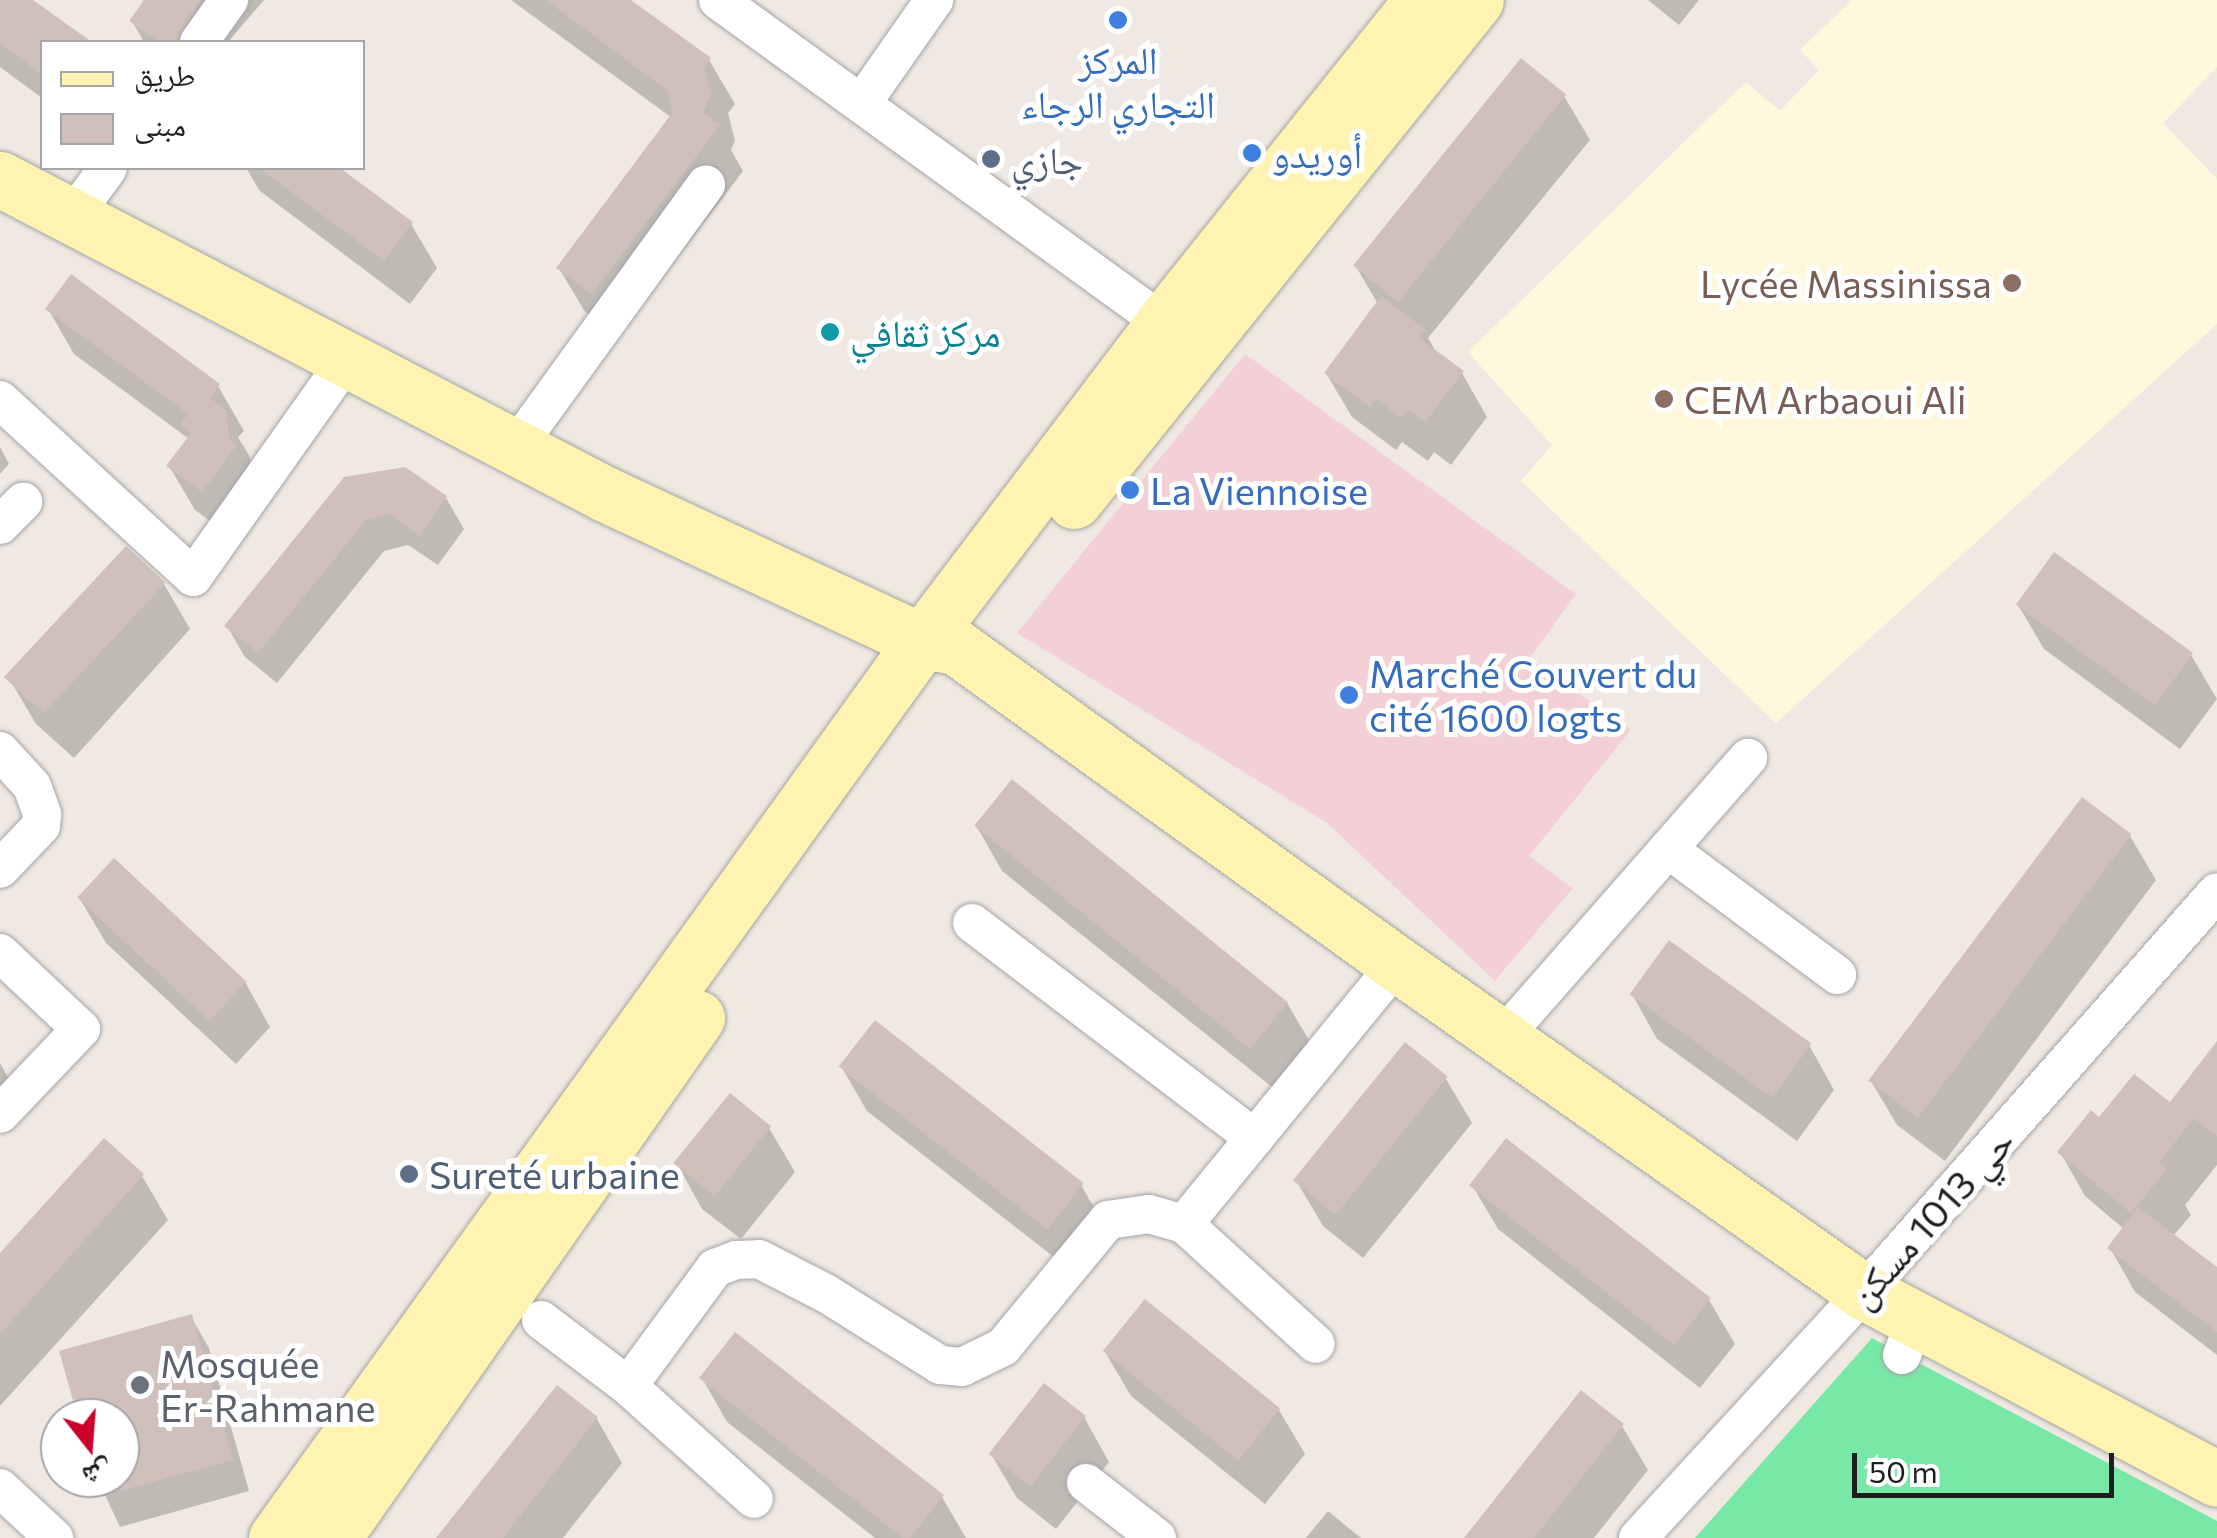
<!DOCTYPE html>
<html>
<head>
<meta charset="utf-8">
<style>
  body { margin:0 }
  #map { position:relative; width:2217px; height:1538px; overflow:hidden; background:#f0e9e3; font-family:Commissioner,"Noto Naskh Arabic",sans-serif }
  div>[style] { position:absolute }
  .commercial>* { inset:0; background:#f3d0d6 }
  .education>* { inset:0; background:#fff8dd }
  .pitch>* { inset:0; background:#78e8a6 }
  .shadow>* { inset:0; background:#0003 }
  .building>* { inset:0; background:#d0c0bc; transform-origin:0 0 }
  .roads { filter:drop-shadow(0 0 2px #a5a5a5) drop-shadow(0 0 2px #a5a5a5) }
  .street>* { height:38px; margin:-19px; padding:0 19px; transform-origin:19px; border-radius:19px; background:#fff }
  .secondary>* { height:55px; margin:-27.5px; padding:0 27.5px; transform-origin:27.5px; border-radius:27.5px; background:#fff3b2 }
  .dots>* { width:28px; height:28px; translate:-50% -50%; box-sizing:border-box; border:5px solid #fff; border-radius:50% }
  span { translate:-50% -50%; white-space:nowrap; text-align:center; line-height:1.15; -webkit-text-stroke:10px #fff; paint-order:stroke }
  .shop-label { font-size:38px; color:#366cbe }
  .left { translate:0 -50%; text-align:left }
  .service-label { font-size:38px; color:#4e5e75 }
  .education-label { font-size:38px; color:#785e54 }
  .right { translate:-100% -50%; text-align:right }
  .culture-label { font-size:38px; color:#0d838f }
  .street-label { font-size:38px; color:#1e1e1e }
  .worship-label { font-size:38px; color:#5b616d }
  .legend { position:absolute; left:40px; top:40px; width:325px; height:130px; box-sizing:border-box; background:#fff; border:2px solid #a5a5a5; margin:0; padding:12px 18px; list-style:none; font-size:30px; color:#1e1e1e }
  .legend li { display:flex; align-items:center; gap:20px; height:50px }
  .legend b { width:50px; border:2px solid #a5a5a5 }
  .north { position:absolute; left:40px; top:1398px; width:100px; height:100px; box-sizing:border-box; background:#fff; border:2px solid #a5a5a5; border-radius:50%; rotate:163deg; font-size:28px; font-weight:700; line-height:40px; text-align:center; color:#1e1e1e }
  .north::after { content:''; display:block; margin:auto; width:35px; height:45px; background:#cc002a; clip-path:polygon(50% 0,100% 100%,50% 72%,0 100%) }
  .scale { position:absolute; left:1852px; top:1453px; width:262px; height:45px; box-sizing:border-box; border:5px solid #1e1e1e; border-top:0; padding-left:12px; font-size:30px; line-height:35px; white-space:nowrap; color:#1e1e1e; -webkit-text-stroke:8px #fff; paint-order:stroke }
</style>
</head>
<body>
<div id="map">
  <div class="commercial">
    <i style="clip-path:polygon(1245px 354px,1576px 594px,1529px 659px,1631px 730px,1529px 856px,1573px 888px,1495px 981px,1327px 823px,1017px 633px)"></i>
  </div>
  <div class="education">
    <i style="clip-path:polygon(1852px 0,2217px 0,2217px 67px,2163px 123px,2217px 179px,2217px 324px,1776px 723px,1521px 481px,1552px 445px,1468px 352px,1746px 82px,1780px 111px,1819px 70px,1800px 50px)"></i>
  </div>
  <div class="pitch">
    <i style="clip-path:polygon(1872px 1338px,2217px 1521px,2217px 1538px,1695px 1538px)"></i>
  </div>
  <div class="shadow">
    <i style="clip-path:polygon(0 0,29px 0,70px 30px,77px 42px,42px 42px,42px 98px,0 67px)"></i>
    <i style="clip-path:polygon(147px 0,264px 0,228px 42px,144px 42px,132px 21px)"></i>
    <i style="clip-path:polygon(511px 0,627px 0,709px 60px,735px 104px,728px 113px,735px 141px,731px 150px,743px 171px,618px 337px,585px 312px,559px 268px,672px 118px)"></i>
    <i style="clip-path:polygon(1648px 0,1699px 0,1679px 25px)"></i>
    <i style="clip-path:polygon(1564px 96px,1590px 140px,1428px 338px,1438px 355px,1462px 373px,1487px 417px,1451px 465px,1434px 452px,1428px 461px,1402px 442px,1396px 450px,1352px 417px,1326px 373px,1378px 304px,1355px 265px)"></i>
    <i style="clip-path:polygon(246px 168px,336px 168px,411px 224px,437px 268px,410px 304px,260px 191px)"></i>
    <i style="clip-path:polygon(48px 309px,218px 386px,244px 431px,238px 437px,250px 457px,252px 475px,229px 535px,195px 510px,169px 466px,189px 439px,74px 354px)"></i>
    <i style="clip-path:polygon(0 447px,9px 464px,0 474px)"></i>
    <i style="clip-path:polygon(345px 480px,446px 498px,464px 529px,438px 565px,408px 545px,384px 551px,277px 683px,245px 657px,227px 626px)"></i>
    <i style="clip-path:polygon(164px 584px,190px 629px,74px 758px,36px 724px,10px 680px)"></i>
    <i style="clip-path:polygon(2018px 605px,2191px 655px,2217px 699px,2180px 749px,2044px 649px)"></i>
    <i style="clip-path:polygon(977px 827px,1287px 1003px,1313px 1047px,1277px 1091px,1002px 871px)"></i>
    <i style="clip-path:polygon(2130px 836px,2156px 880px,1945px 1161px,1897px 1125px,1871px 1081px)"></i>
    <i style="clip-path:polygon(80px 899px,245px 982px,270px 1027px,236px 1064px,106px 943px)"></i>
    <i style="clip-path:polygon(1632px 994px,1809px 1045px,1834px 1090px,1797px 1141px,1657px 1039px)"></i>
    <i style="clip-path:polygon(2217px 1045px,2217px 1165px,2185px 1205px,2191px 1215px,2173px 1236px,2217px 1270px,2217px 1355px,2135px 1292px,2110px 1248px,2124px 1229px,2085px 1196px,2060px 1152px,2099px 1120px,2170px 1106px)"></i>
    <i style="clip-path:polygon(0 1063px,18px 1095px,0 1116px)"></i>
    <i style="clip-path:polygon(841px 1066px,1081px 1185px,1107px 1230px,1073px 1272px,867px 1111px)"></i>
    <i style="clip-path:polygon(1446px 1079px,1472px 1123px,1363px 1258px,1323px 1226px,1297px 1182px)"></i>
    <i style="clip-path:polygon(769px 1128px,795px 1172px,741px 1239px,702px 1209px,677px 1164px)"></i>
    <i style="clip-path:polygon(142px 1176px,168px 1220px,0 1406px,0 1257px)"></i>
    <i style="clip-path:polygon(1472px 1185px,1709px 1300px,1735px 1344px,1700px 1388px,1498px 1229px)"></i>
    <i style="clip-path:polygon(191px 1317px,209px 1348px,249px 1491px,120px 1527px,97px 1478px,120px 1478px,120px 1418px,80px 1418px)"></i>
    <i style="clip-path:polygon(1105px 1352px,1279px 1410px,1305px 1454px,1265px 1504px,1131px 1396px)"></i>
    <i style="clip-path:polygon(702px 1378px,942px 1497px,966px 1538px,875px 1538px,727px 1422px)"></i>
    <i style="clip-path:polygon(557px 1388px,597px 1419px,622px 1463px,563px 1538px,439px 1538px)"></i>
    <i style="clip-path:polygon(1084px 1417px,1109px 1462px,1056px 1529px,1017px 1498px,991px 1454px)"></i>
    <i style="clip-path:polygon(1622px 1426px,1648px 1470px,1594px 1538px,1478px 1538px)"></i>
    <i style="clip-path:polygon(1328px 1511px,1361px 1538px,1306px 1538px)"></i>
  </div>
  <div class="building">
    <i style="clip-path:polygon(0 0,33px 0,92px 42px,42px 42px,42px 74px,0 44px)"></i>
    <i style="clip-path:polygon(144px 0,201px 0,177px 42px,159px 42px,129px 21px)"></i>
    <i style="clip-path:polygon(546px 0,631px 0,711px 58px,704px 68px,711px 94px,703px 113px,720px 125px,592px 294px,556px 268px,672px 113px,668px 91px)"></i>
    <i style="left:1521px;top:58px;width:58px;height:267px;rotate:39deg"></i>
    <i style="clip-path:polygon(259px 168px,340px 168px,413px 222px,384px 261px)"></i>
    <i style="clip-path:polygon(71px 274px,220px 384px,210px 398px,226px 410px,229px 439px,237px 445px,202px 492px,166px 466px,191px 433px,180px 425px,188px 414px,45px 309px)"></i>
    <i style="clip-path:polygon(1381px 296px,1426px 330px,1419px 338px,1464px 371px,1425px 422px,1408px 410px,1401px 418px,1376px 399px,1370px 407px,1324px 373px)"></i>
    <i style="clip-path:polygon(405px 467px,447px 496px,420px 536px,388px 514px,366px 520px,258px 653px,224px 626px,344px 477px)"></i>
    <i style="left:126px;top:546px;width:54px;height:179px;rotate:43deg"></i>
    <i style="left:2054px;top:552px;width:172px;height:65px;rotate:36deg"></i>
    <i style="left:1012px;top:779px;width:355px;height:60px;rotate:39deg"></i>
    <i style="left:2082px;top:797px;width:62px;height:355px;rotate:37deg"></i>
    <i style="left:114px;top:858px;width:181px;height:54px;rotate:43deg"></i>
    <i style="left:1669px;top:940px;width:176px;height:67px;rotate:36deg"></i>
    <i style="left:875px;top:1020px;width:265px;height:59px;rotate:38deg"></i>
    <i style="clip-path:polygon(2217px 1041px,2217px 1136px,2194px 1118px,2159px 1162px,2167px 1169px,2131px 1213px,2057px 1152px,2091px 1110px,2099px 1117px,2134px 1074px,2170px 1102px)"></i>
    <i style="left:1405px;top:1042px;width:55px;height:178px;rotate:39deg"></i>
    <i style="left:730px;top:1093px;width:53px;height:90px;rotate:39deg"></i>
    <i style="clip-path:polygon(104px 1138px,144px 1174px,0 1334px,0 1253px)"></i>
    <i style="left:1506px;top:1138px;width:260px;height:60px;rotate:38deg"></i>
    <i style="clip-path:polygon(2138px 1207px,2217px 1267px,2217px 1332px,2107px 1248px)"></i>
    <i style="left:1145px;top:1299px;width:174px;height:67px;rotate:39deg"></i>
    <i style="clip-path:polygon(192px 1314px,233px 1460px,120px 1491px,120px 1418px,78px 1418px,59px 1351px)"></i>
    <i style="clip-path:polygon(735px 1332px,944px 1495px,910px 1538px,903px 1538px,699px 1378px)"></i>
    <i style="left:1044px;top:1383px;width:53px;height:90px;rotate:38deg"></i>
    <i style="clip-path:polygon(557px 1385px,598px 1417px,503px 1538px,436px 1538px)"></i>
    <i style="clip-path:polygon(1581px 1390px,1624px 1424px,1534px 1538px,1464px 1538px)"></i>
  </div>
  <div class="roads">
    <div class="street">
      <i style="left:718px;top:0;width:572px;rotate:35.97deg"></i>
      <i style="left:199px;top:42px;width:52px;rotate:-54.5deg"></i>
      <i style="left:862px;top:103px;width:126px;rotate:-55deg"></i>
      <i style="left:73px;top:216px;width:59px;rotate:-53.9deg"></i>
      <i style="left:0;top:400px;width:262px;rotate:42.5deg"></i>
      <i style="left:193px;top:577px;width:270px;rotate:-54.7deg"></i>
      <i style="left:516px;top:447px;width:324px;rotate:-54.1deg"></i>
      <i style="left:0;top:525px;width:33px;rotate:-45deg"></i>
      <i style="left:0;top:751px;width:47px;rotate:47.6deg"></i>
      <i style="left:32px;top:786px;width:30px;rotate:70deg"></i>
      <i style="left:42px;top:814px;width:12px;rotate:95deg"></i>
      <i style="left:41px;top:826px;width:59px;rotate:133.6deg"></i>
      <i style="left:1668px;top:849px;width:211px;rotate:36.7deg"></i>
      <i style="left:972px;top:923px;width:355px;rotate:37.3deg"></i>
      <i style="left:0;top:953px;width:111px;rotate:43.2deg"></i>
      <i style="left:81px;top:1029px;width:117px;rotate:133.6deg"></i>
      <i style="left:1502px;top:1038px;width:373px;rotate:-48.7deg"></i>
      <i style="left:1184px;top:1224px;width:178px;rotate:42.3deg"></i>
      <i style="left:541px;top:1320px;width:109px;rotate:37.2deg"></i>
      <i style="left:628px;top:1386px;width:147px;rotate:-53.6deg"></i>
      <i style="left:715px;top:1268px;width:22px;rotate:-21deg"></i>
      <i style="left:736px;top:1260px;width:23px;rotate:-2deg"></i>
      <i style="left:759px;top:1259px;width:76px;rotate:27.2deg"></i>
      <i style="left:827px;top:1294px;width:133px;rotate:32.1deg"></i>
      <i style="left:940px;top:1365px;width:22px;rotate:5deg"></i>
      <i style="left:962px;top:1367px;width:46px;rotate:-26deg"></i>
      <i style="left:1003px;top:1347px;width:165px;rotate:-50.4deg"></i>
      <i style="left:1108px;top:1220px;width:41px;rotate:-8.3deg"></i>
      <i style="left:1149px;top:1214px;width:36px;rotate:16deg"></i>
      <i style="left:1184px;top:1224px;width:336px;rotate:-50.7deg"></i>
      <i style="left:1902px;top:1355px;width:39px;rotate:-69deg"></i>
      <i style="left:628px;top:1386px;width:169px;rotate:41.9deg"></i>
      <i style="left:1086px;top:1483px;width:90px;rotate:37.8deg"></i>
      <i style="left:0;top:1488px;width:74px;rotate:42.8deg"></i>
      <i style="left:1638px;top:1538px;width:334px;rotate:-47.4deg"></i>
      <i style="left:1864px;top:1292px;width:533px;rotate:-48.57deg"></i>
    </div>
    <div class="secondary">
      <i style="left:0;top:179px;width:682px;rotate:27.5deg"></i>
      <i style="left:605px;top:494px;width:349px;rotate:24.9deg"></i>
      <i style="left:922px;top:641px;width:35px;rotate:10deg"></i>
      <i style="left:956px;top:647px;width:543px;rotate:35.71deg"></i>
      <i style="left:1397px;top:964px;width:571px;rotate:35.08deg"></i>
      <i style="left:1864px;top:1292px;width:399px;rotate:27.9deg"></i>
      <i style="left:1074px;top:501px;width:642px;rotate:-51.26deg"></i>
      <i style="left:276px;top:1538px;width:1105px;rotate:-54.24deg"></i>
      <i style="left:922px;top:641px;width:399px;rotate:-52.8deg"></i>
      <i style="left:1163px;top:323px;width:414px;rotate:-51.3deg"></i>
      <i style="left:333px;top:1538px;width:635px;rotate:-55.01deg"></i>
    </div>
  </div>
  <div class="dots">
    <i style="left:1118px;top:20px;background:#3f7fe0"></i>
    <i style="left:1252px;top:153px;background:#3f7fe0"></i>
    <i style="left:991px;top:159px;background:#5c6f8a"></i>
    <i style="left:2012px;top:283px;background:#8d6e63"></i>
    <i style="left:830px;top:332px;background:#0f9aa8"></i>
    <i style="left:1664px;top:399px;background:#8d6e63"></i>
    <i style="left:1130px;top:490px;background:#3f7fe0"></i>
    <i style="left:1349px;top:695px;background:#3f7fe0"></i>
    <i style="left:409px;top:1174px;background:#5c6f8a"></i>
    <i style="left:140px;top:1385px;background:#6b7280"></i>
  </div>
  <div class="shop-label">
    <span style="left:1118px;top:81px">المركز<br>التجاري الرجاء</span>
    <span class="left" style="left:1272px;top:153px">أوريدو</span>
    <span class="left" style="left:1150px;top:490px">La Viennoise</span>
    <span class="left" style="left:1369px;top:695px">Marché Couvert du<br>cité 1600 logts</span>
  </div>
  <div class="service-label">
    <span class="left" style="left:1011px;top:159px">جازي</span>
    <span class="left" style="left:429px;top:1174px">Sureté urbaine</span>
  </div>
  <div class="education-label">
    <span class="right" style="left:1992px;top:283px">Lycée Massinissa</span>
    <span class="left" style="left:1684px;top:399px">CEM Arbaoui Ali</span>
  </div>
  <div class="culture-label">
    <span class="left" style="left:850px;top:332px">مركز ثقافي</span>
  </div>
  <div class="street-label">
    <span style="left:1930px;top:1217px;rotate:-48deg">حي 1013 مسكن</span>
  </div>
  <div class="worship-label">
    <span class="left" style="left:160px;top:1385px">Mosquée<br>Er-Rahmane</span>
  </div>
  <ul class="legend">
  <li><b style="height:12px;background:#fff3b2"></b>طريق</li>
  <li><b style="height:28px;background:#d0c0bc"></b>مبنى</li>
  </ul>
  <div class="north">ش</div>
  <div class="scale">50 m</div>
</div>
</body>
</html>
